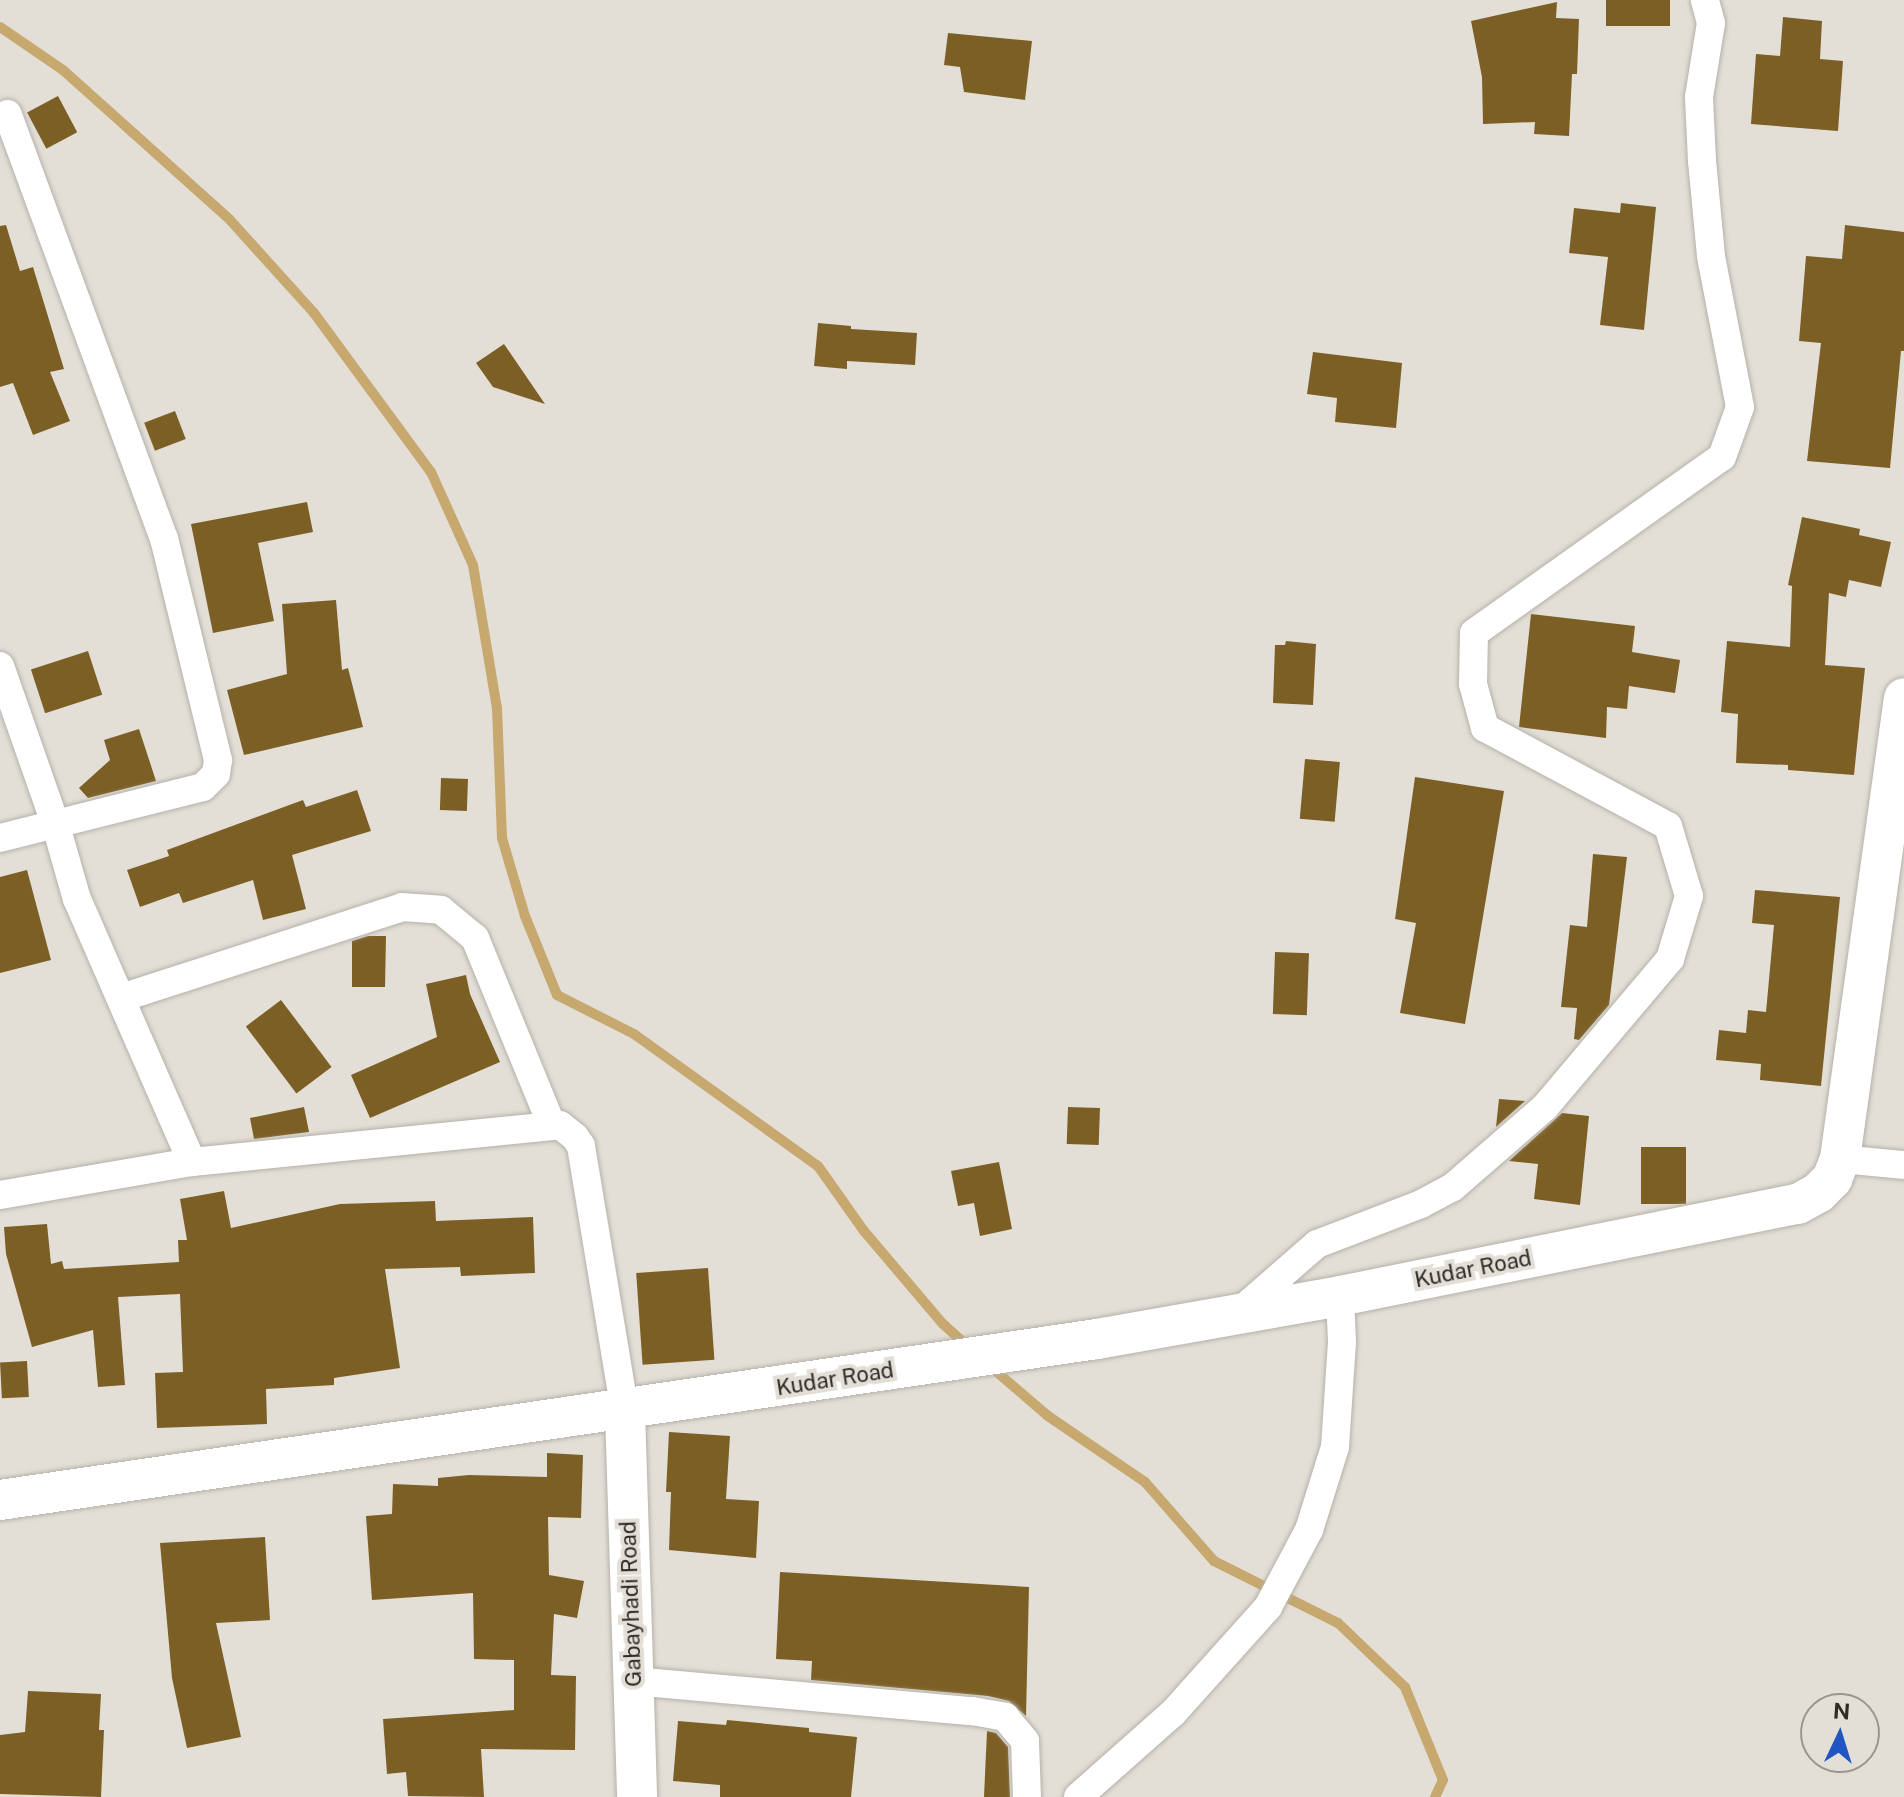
<!DOCTYPE html>
<html>
<head>
<meta charset="utf-8">
<style>
  body { margin:0 }
  #map { position:relative; width:1904px; height:1797px; overflow:hidden; background:#e3dfd7; font-family:"Public Sans",sans-serif }
  div>[style] { position:absolute }
  .stream>* { height:10px; margin:-5px; padding:0 5px; transform-origin:5px; border-radius:5px; background:#c7a86e }
  .building>* { inset:0; background:#7c5f25; transform-origin:0 0 }
  .roads { filter:drop-shadow(0 0 2px #b5b1a9) drop-shadow(0 0 2px #b5b1a9) }
  .street>* { height:28px; margin:-14px; padding:0 14px; transform-origin:14px; border-radius:14px; background:#fff }
  .secondary>* { height:40px; margin:-20px; padding:0 20px; transform-origin:20px; border-radius:20px; background:#fff }
  span { translate:-50% -50%; white-space:nowrap; text-align:center; line-height:1.15; -webkit-text-stroke:8px #e3dfd7; paint-order:stroke }
  .street-label { font-size:22px; color:#2d2c29 }
  .north { position:absolute; left:1800px; top:1693px; width:80px; height:80px; box-sizing:border-box; background:#e3dfd7; border:2px solid #9a9791; border-radius:50%; rotate:4deg; font-size:22px; font-weight:700; line-height:32px; text-align:center; color:#2d2c29 }
  .north::after { content:''; display:block; margin:auto; width:28px; height:36px; background:#2055c2; clip-path:polygon(50% 0,100% 100%,50% 72%,0 100%) }
</style>
</head>
<body>
<div id="map">
  <div class="stream">
    <i style="left:0;top:27px;width:76px;rotate:34.3deg"></i>
    <i style="left:63px;top:70px;width:224px;rotate:41.9deg"></i>
    <i style="left:230px;top:220px;width:125px;rotate:47.9deg"></i>
    <i style="left:314px;top:313px;width:197px;rotate:53.7deg"></i>
    <i style="left:431px;top:472px;width:102px;rotate:65.7deg"></i>
    <i style="left:473px;top:565px;width:145px;rotate:80.5deg"></i>
    <i style="left:497px;top:708px;width:130px;rotate:87.8deg"></i>
    <i style="left:502px;top:838px;width:81px;rotate:73.6deg"></i>
    <i style="left:525px;top:916px;width:85px;rotate:67.9deg"></i>
    <i style="left:557px;top:995px;width:86px;rotate:26.9deg"></i>
    <i style="left:634px;top:1034px;width:226px;rotate:35.7deg"></i>
    <i style="left:818px;top:1166px;width:80px;rotate:54.7deg"></i>
    <i style="left:864px;top:1231px;width:122px;rotate:49.7deg"></i>
    <i style="left:943px;top:1324px;width:36px;rotate:42deg"></i>
    <i style="left:991px;top:1367px;width:75px;rotate:40.7deg"></i>
    <i style="left:1048px;top:1416px;width:117px;rotate:34.2deg"></i>
    <i style="left:1145px;top:1482px;width:105px;rotate:48.9deg"></i>
    <i style="left:1214px;top:1561px;width:139px;rotate:26.6deg"></i>
    <i style="left:1338px;top:1623px;width:93px;rotate:43.7deg"></i>
    <i style="left:1405px;top:1687px;width:100px;rotate:67.8deg"></i>
    <i style="left:1443px;top:1780px;width:19px;rotate:115deg"></i>
  </div>
  <div class="building">
    <i style="left:1606px;top:0;width:64px;height:26px"></i>
    <i style="clip-path:polygon(1557px 2px,1556px 18px,1579px 19px,1577px 74px,1572px 74px,1569px 136px,1534px 134px,1535px 122px,1483px 124px,1482px 77px,1471px 21px)"></i>
    <i style="clip-path:polygon(1783px 17px,1822px 21px,1820px 59px,1843px 61px,1838px 131px,1751px 124px,1756px 54px,1780px 56px)"></i>
    <i style="clip-path:polygon(948px 33px,1032px 41px,1025px 100px,964px 92px,960px 67px,944px 65px)"></i>
    <i style="left:58px;top:96px;width:41px;height:35px;rotate:62deg"></i>
    <i style="clip-path:polygon(1621px 203px,1656px 207px,1644px 330px,1600px 325px,1608px 257px,1569px 253px,1574px 208px,1620px 213px)"></i>
    <i style="clip-path:polygon(6px 225px,20px 271px,33px 267px,64px 369px,50px 372px,70px 421px,33px 435px,13px 383px,0 387px,0 226px)"></i>
    <i style="clip-path:polygon(1845px 225px,1904px 232px,1904px 351px,1901px 351px,1890px 468px,1807px 461px,1821px 343px,1799px 341px,1806px 256px,1842px 259px)"></i>
    <i style="clip-path:polygon(818px 323px,851px 326px,851px 329px,917px 333px,915px 365px,847px 361px,847px 369px,814px 366px)"></i>
    <i style="clip-path:polygon(504px 344px,545px 404px,493px 387px,476px 363px)"></i>
    <i style="clip-path:polygon(1313px 352px,1402px 363px,1396px 428px,1335px 422px,1337px 398px,1307px 394px)"></i>
    <i style="left:175px;top:411px;width:30px;height:33px;rotate:69deg"></i>
    <i style="clip-path:polygon(307px 502px,313px 532px,258px 543px,274px 621px,213px 633px,191px 524px)"></i>
    <i style="clip-path:polygon(1802px 517px,1860px 529px,1859px 535px,1891px 542px,1881px 587px,1849px 580px,1846px 597px,1829px 593px,1825px 665px,1865px 668px,1854px 775px,1788px 770px,1788px 765px,1736px 763px,1738px 714px,1721px 712px,1727px 641px,1790px 647px,1792px 586px,1788px 585px)"></i>
    <i style="clip-path:polygon(336px 600px,342px 670px,348px 668px,363px 727px,244px 755px,227px 690px,287px 674px,282px 604px)"></i>
    <i style="clip-path:polygon(1531px 614px,1635px 626px,1632px 652px,1680px 660px,1675px 693px,1629px 686px,1627px 709px,1607px 707px,1606px 738px,1519px 727px)"></i>
    <i style="clip-path:polygon(1286px 641px,1316px 644px,1313px 705px,1273px 703px,1275px 645px,1285px 645px)"></i>
    <i style="left:88px;top:651px;width:46px;height:60px;rotate:72deg"></i>
    <i style="clip-path:polygon(139px 729px,156px 781px,88px 798px,79px 788px,110px 760px,104px 740px)"></i>
    <i style="left:1305px;top:759px;width:35px;height:60px;rotate:5deg"></i>
    <i style="clip-path:polygon(1415px 777px,1504px 791px,1465px 1024px,1400px 1013px,1416px 923px,1395px 919px)"></i>
    <i style="left:441px;top:778px;width:27px;height:32px;rotate:2deg"></i>
    <i style="clip-path:polygon(357px 790px,371px 831px,292px 855px,306px 909px,263px 920px,253px 880px,183px 903px,179px 893px,140px 907px,127px 870px,169px 856px,167px 850px,303px 800px,306px 807px)"></i>
    <i style="clip-path:polygon(1593px 854px,1627px 857px,1609px 1005px,1579px 1040px,1574px 1039px,1577px 1008px,1561px 1007px,1570px 925px,1587px 927px)"></i>
    <i style="clip-path:polygon(27px 870px,51px 960px,0 973px,0 877px)"></i>
    <i style="clip-path:polygon(1755px 890px,1840px 897px,1821px 1086px,1760px 1080px,1761px 1064px,1716px 1060px,1719px 1030px,1746px 1033px,1748px 1010px,1766px 1012px,1774px 925px,1752px 923px)"></i>
    <i style="clip-path:polygon(368px 936px,386px 936px,385px 987px,352px 987px,352px 941px)"></i>
    <i style="left:1275px;top:952px;width:34px;height:62px;rotate:2deg"></i>
    <i style="clip-path:polygon(466px 975px,470px 994px,500px 1062px,370px 1118px,351px 1075px,437px 1037px,426px 984px)"></i>
    <i style="left:281px;top:1000px;width:84px;height:44px;rotate:53deg"></i>
    <i style="clip-path:polygon(1499px 1099px,1525px 1101px,1496px 1127px)"></i>
    <i style="clip-path:polygon(304px 1107px,309px 1132px,254px 1139px,250px 1118px)"></i>
    <i style="left:1068px;top:1107px;width:32px;height:37px;rotate:2deg"></i>
    <i style="clip-path:polygon(1562px 1113px,1589px 1116px,1580px 1205px,1534px 1199px,1538px 1164px,1509px 1161px)"></i>
    <i style="left:1641px;top:1147px;width:45px;height:57px"></i>
    <i style="clip-path:polygon(999px 1162px,1012px 1229px,980px 1236px,974px 1203px,958px 1206px,951px 1171px)"></i>
    <i style="clip-path:polygon(224px 1191px,231px 1228px,340px 1204px,435px 1201px,436px 1221px,533px 1217px,535px 1273px,461px 1276px,460px 1267px,385px 1269px,400px 1368px,334px 1378px,334px 1385px,266px 1389px,267px 1424px,157px 1428px,155px 1373px,183px 1372px,180px 1294px,118px 1297px,125px 1385px,98px 1387px,93px 1330px,32px 1347px,6px 1254px,4px 1227px,47px 1224px,51px 1264px,62px 1261px,64px 1269px,179px 1262px,178px 1240px,187px 1240px,180px 1199px)"></i>
    <i style="left:708px;top:1268px;width:92px;height:72px;rotate:86deg"></i>
    <i style="left:27px;top:1361px;width:36px;height:27px;rotate:87deg"></i>
    <i style="clip-path:polygon(669px 1432px,730px 1436px,726px 1499px,759px 1501px,756px 1558px,669px 1550px,671px 1492px,666px 1492px)"></i>
    <i style="clip-path:polygon(547px 1453px,583px 1455px,581px 1518px,548px 1517px,549px 1575px,584px 1581px,577px 1618px,554px 1614px,551px 1675px,576px 1676px,575px 1750px,481px 1749px,484px 1797px,408px 1796px,406px 1772px,387px 1774px,383px 1719px,514px 1710px,514px 1660px,474px 1659px,473px 1593px,372px 1600px,366px 1516px,392px 1514px,393px 1484px,438px 1486px,438px 1478px,469px 1475px,547px 1477px)"></i>
    <i style="clip-path:polygon(265px 1537px,270px 1620px,216px 1623px,241px 1737px,187px 1748px,172px 1678px,160px 1543px)"></i>
    <i style="clip-path:polygon(780px 1572px,1029px 1587px,1026px 1716px,1009px 1701px,988px 1696px,811px 1680px,812px 1661px,776px 1659px)"></i>
    <i style="clip-path:polygon(28px 1691px,101px 1694px,99px 1730px,104px 1730px,101px 1797px,0 1794px,0 1735px,25px 1732px)"></i>
    <i style="clip-path:polygon(727px 1720px,809px 1728px,809px 1732px,857px 1737px,851px 1797px,720px 1797px,720px 1785px,673px 1781px,678px 1721px,726px 1725px)"></i>
    <i style="clip-path:polygon(987px 1731px,996px 1733px,1008px 1747px,1010px 1797px,984px 1797px)"></i>
  </div>
  <div class="roads">
    <div class="street">
      <i style="left:0;top:666px;width:170px;rotate:70.7deg"></i>
      <i style="left:56px;top:826px;width:76px;rotate:74deg"></i>
      <i style="left:77px;top:899px;width:287px;rotate:66.4deg"></i>
      <i style="left:0;top:838px;width:209px;rotate:-14.1deg"></i>
      <i style="left:203px;top:787px;width:18px;rotate:-45deg"></i>
      <i style="left:216px;top:774px;width:14px;rotate:-82deg"></i>
      <i style="left:218px;top:760px;width:228px;rotate:-103.7deg"></i>
      <i style="left:164px;top:539px;width:453px;rotate:-110.2deg"></i>
      <i style="left:121px;top:998px;width:295px;rotate:-17.9deg"></i>
      <i style="left:402px;top:907px;width:39px;rotate:4deg"></i>
      <i style="left:441px;top:910px;width:44px;rotate:39.5deg"></i>
      <i style="left:475px;top:938px;width:200px;rotate:67.7deg"></i>
      <i style="left:1840px;top:1159px;width:64px;rotate:5.4deg"></i>
      <i style="left:0;top:1195px;width:195px;rotate:-9.8deg"></i>
      <i style="left:192px;top:1162px;width:370px;rotate:-5.7deg"></i>
      <i style="left:560px;top:1125px;width:19px;rotate:39deg"></i>
      <i style="left:575px;top:1137px;width:11px;rotate:56deg"></i>
      <i style="left:581px;top:1146px;width:269px;rotate:80.6deg"></i>
      <i style="left:1239px;top:1312px;width:103px;rotate:-41.1deg"></i>
      <i style="left:1317px;top:1244px;width:111px;rotate:-21deg"></i>
      <i style="left:1421px;top:1204px;width:36px;rotate:-28deg"></i>
      <i style="left:1453px;top:1187px;width:122px;rotate:-41deg"></i>
      <i style="left:1545px;top:1107px;width:194px;rotate:-49.8deg"></i>
      <i style="left:1670px;top:959px;width:66px;rotate:-73.2deg"></i>
      <i style="left:1689px;top:896px;width:73px;rotate:-106.7deg"></i>
      <i style="left:1668px;top:826px;width:208px;rotate:-151.8deg"></i>
      <i style="left:1485px;top:728px;width:46px;rotate:-105.3deg"></i>
      <i style="left:1473px;top:684px;width:51px;rotate:-88.9deg"></i>
      <i style="left:1474px;top:633px;width:304px;rotate:-35.4deg"></i>
      <i style="left:1722px;top:457px;width:53px;rotate:-70.2deg"></i>
      <i style="left:1740px;top:407px;width:154px;rotate:-100.9deg"></i>
      <i style="left:1711px;top:256px;width:95px;rotate:-95.4deg"></i>
      <i style="left:1702px;top:161px;width:64px;rotate:-92.7deg"></i>
      <i style="left:1699px;top:97px;width:75px;rotate:-80.8deg"></i>
      <i style="left:1711px;top:23px;width:24px;rotate:-105deg"></i>
      <i style="left:633px;top:1681px;width:340px;rotate:5.1deg"></i>
      <i style="left:972px;top:1711px;width:34px;rotate:10deg"></i>
      <i style="left:1005px;top:1717px;width:31px;rotate:50deg"></i>
      <i style="left:1025px;top:1741px;width:56px;rotate:88deg"></i>
      <i style="left:1078px;top:1797px;width:127px;rotate:-41.5deg"></i>
      <i style="left:1173px;top:1713px;width:142px;rotate:-48.1deg"></i>
      <i style="left:1268px;top:1607px;width:87px;rotate:-62deg"></i>
      <i style="left:1309px;top:1530px;width:87px;rotate:-72.6deg"></i>
      <i style="left:1335px;top:1447px;width:105px;rotate:-86.2deg"></i>
      <i style="left:1342px;top:1342px;width:46px;rotate:-92.5deg"></i>
    </div>
    <div class="secondary">
      <i style="left:625px;top:1411px;width:386px;rotate:88.2deg"></i>
      <i style="left:0;top:1500px;width:1109px;rotate:-8.35deg"></i>
      <i style="left:1097px;top:1339px;width:247px;rotate:-10deg"></i>
      <i style="left:1340px;top:1296px;width:467px;rotate:-11.4deg"></i>
      <i style="left:1798px;top:1204px;width:23px;rotate:-29deg"></i>
      <i style="left:1818px;top:1193px;width:20px;rotate:-45deg"></i>
      <i style="left:1832px;top:1179px;width:22px;rotate:-68deg"></i>
      <i style="left:1840px;top:1159px;width:465px;rotate:-82.1deg"></i>
    </div>
  </div>
  <div class="street-label">
    <span style="left:1473px;top:1269px;rotate:-11deg">Kudar Road</span>
    <span style="left:835px;top:1379px;rotate:-9deg">Kudar Road</span>
    <span style="left:631px;top:1604px;rotate:-92deg">Gabayhadi Road</span>
  </div>
  <div class="north">N</div>
</div>
</body>
</html>
